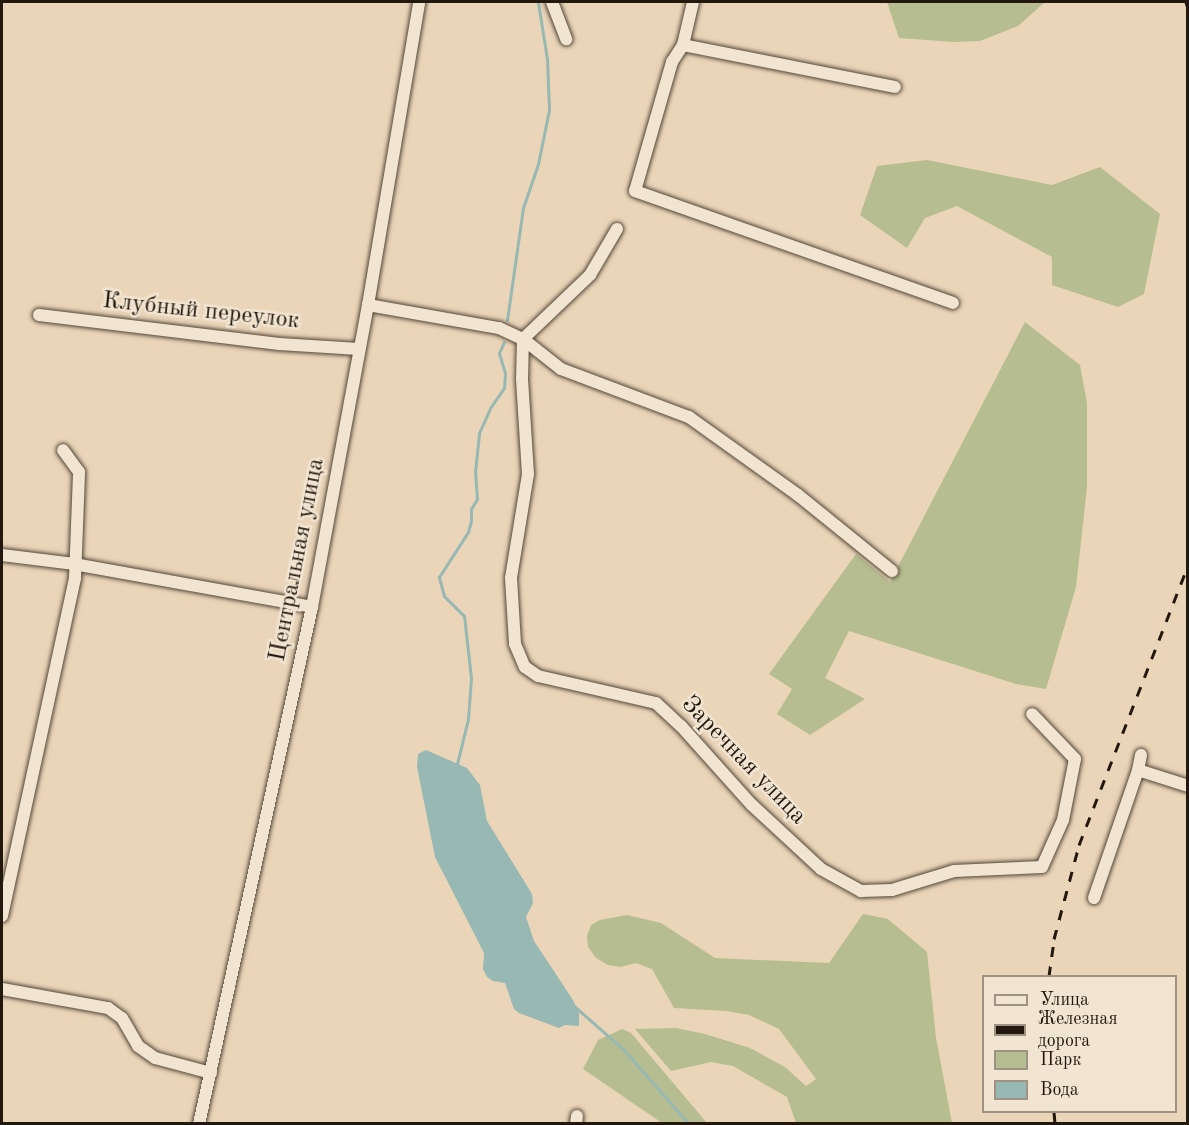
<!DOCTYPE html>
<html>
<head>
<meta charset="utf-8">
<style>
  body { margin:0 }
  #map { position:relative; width:1189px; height:1125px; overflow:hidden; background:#ead5b8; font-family:"Old Standard TT",serif }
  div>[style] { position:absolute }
  .green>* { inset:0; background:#b6bd90 }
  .water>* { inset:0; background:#98b8b4 }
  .stream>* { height:3px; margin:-1.5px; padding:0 1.5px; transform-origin:1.5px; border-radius:1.5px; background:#98b8b4 }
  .roads { filter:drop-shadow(0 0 2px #544738) drop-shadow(0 0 2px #544738) }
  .street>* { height:12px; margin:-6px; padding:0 6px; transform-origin:6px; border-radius:6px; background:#f1e4d1 }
  .rail>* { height:3px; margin-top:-1.5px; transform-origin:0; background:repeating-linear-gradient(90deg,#22180e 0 10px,transparent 0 20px) }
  span { translate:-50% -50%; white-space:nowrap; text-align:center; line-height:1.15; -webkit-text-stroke:5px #f1e4d1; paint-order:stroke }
  .street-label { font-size:24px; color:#22180e }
  .frame { position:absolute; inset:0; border:3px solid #22180e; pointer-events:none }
  .legend { position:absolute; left:982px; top:975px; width:195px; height:138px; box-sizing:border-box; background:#f1e4d1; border:2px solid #9e9283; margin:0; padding:8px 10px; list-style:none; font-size:18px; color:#22180e }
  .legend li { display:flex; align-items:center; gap:12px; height:30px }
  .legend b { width:30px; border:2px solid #9e9283 }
</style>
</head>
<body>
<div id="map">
  <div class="green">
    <i style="clip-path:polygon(887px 2px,1045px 2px,1018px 26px,980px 41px,954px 42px,899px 38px)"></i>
    <i style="clip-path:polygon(927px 160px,1052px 185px,1100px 167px,1160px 214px,1144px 294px,1118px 307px,1052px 285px,1052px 257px,957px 206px,925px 218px,907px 248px,860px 215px,877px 166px)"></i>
    <i style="clip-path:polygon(1025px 322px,1080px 365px,1087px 403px,1087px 487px,1076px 587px,1046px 689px,1016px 684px,849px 631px,825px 678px,865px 699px,810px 735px,777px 714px,792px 689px,769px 674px,856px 554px,890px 582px)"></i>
    <i style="clip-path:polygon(863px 914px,888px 919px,927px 952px,936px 1038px,952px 1123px,796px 1123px,787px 1097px,733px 1066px,711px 1062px,671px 1071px,635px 1029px,676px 1028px,705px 1034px,750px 1048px,785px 1067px,806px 1086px,816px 1079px,779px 1029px,749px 1015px,726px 1011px,674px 1008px,652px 969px,636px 963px,621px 967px,608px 965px,596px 958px,588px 947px,587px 936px,591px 925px,600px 920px,627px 915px,661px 923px,715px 958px,829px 963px)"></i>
    <i style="clip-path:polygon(622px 1029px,631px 1033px,707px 1123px,662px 1123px,583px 1069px,598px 1040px)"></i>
  </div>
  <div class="water">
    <i style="clip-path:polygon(426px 750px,467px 768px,480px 785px,487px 821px,532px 894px,533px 903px,526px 917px,534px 941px,573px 1000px,579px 1013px,579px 1026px,565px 1025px,559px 1028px,519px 1013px,514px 1009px,505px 983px,493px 981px,487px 977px,483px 969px,484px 953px,435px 857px,417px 767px,418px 754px)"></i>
  </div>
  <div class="stream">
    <i style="left:507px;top:320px;width:113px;rotate:-81.9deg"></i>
    <i style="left:523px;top:208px;width:46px;rotate:-71.2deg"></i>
    <i style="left:538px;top:164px;width:55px;rotate:-78.5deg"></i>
    <i style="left:549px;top:110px;width:51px;rotate:-92.2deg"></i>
    <i style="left:547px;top:59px;width:58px;rotate:-99deg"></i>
    <i style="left:457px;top:764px;width:46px;rotate:-76.3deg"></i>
    <i style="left:468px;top:719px;width:41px;rotate:-85.8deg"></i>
    <i style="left:471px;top:678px;width:62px;rotate:-96.4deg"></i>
    <i style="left:464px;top:616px;width:28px;rotate:-135deg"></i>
    <i style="left:444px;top:596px;width:20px;rotate:-105deg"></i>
    <i style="left:439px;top:577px;width:54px;rotate:-57.2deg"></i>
    <i style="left:468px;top:532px;width:11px;rotate:-75deg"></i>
    <i style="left:471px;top:521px;width:12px;rotate:-90deg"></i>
    <i style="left:471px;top:509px;width:12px;rotate:-59deg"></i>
    <i style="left:477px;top:499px;width:27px;rotate:-94deg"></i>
    <i style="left:475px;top:472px;width:39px;rotate:-84deg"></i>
    <i style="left:479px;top:433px;width:27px;rotate:-66deg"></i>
    <i style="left:490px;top:408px;width:24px;rotate:-55deg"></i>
    <i style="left:504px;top:388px;width:15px;rotate:-86deg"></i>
    <i style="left:505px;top:373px;width:21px;rotate:-107deg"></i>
    <i style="left:499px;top:353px;width:12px;rotate:-66deg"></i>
    <i style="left:574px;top:1006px;width:65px;rotate:41.3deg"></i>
    <i style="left:623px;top:1049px;width:100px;rotate:48.7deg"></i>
  </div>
  <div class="roads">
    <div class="street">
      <i style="left:552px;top:2px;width:40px;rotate:69deg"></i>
      <i style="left:693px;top:2px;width:44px;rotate:103.1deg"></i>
      <i style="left:683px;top:45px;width:20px;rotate:123deg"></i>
      <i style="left:672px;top:62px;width:134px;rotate:106deg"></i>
      <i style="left:635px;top:191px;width:337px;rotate:19.4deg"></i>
      <i style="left:683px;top:45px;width:216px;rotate:11.2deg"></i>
      <i style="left:617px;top:229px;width:53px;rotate:120.4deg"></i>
      <i style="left:590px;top:275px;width:93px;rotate:136.3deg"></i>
      <i style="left:523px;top:339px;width:40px;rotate:91.4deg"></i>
      <i style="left:522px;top:379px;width:95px;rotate:86.4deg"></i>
      <i style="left:528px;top:474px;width:105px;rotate:99.3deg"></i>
      <i style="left:511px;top:578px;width:66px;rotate:86.5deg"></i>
      <i style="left:515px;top:644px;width:25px;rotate:67deg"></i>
      <i style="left:525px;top:667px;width:16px;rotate:35deg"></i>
      <i style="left:538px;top:676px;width:121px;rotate:12.9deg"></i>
      <i style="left:656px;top:703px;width:34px;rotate:43deg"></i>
      <i style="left:681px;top:726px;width:106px;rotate:48.1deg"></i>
      <i style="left:752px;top:805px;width:94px;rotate:42.8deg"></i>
      <i style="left:821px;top:869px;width:46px;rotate:28.8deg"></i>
      <i style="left:861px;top:891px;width:31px;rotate:-2deg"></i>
      <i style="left:892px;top:890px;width:65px;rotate:-17deg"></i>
      <i style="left:954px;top:871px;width:88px;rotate:-2.6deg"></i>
      <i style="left:1042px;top:867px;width:51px;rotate:-65.9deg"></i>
      <i style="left:1063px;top:820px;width:62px;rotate:-78.9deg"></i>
      <i style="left:1075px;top:759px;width:62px;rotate:-133.7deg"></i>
      <i style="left:368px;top:305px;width:133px;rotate:10deg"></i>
      <i style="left:499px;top:328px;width:26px;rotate:25deg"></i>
      <i style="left:523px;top:339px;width:48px;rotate:38.3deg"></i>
      <i style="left:561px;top:369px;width:137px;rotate:20.6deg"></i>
      <i style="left:689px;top:417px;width:134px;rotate:35.6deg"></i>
      <i style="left:798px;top:495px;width:121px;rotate:39deg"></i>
      <i style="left:39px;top:315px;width:242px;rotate:6.9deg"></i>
      <i style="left:279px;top:344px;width:80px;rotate:3.6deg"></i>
      <i style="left:2px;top:555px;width:73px;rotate:7.1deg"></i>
      <i style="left:74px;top:564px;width:242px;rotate:10.2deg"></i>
      <i style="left:1141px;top:755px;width:15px;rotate:101deg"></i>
      <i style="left:1138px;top:770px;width:52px;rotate:17.7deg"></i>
      <i style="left:1094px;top:898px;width:135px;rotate:-71deg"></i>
      <i style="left:2px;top:916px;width:346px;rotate:-77.8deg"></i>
      <i style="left:75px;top:578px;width:106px;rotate:-87.8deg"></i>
      <i style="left:79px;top:472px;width:27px;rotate:-126deg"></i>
      <i style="left:2px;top:989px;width:108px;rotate:10.2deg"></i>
      <i style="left:108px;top:1008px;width:17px;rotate:36deg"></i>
      <i style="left:122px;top:1018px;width:32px;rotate:60deg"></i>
      <i style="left:138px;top:1046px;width:21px;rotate:35deg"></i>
      <i style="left:155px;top:1058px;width:58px;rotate:15deg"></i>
      <i style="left:199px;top:1124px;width:529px;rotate:-77.67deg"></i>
      <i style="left:312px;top:607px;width:307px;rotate:-79.5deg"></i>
      <i style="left:368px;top:305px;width:307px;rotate:-80.4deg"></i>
      <i style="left:576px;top:1124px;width:8px;rotate:-83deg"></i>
    </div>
  </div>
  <div class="rail">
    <i style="left:1186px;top:2px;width:6px;rotate:72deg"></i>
    <i style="left:1049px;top:976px;width:37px;rotate:-82deg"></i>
    <i style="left:1054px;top:939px;width:97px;rotate:-75.1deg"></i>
    <i style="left:1079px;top:845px;width:300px;rotate:-68.7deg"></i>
    <i style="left:1054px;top:1112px;width:12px;rotate:85deg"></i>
  </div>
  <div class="street-label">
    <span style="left:201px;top:312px;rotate:6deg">Клубный переулок</span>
    <span style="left:298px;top:560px;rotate:-79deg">Центральная улица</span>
    <span style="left:743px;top:761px;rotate:46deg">Заречная улица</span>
  </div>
  <div class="frame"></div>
  <ul class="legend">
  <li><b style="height:8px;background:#f1e4d1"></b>Улица</li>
  <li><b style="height:8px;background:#22180e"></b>Железная дорога</li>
  <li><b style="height:16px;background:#b6bd90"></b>Парк</li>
  <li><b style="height:16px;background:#98b8b4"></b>Вода</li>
  </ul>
</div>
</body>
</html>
